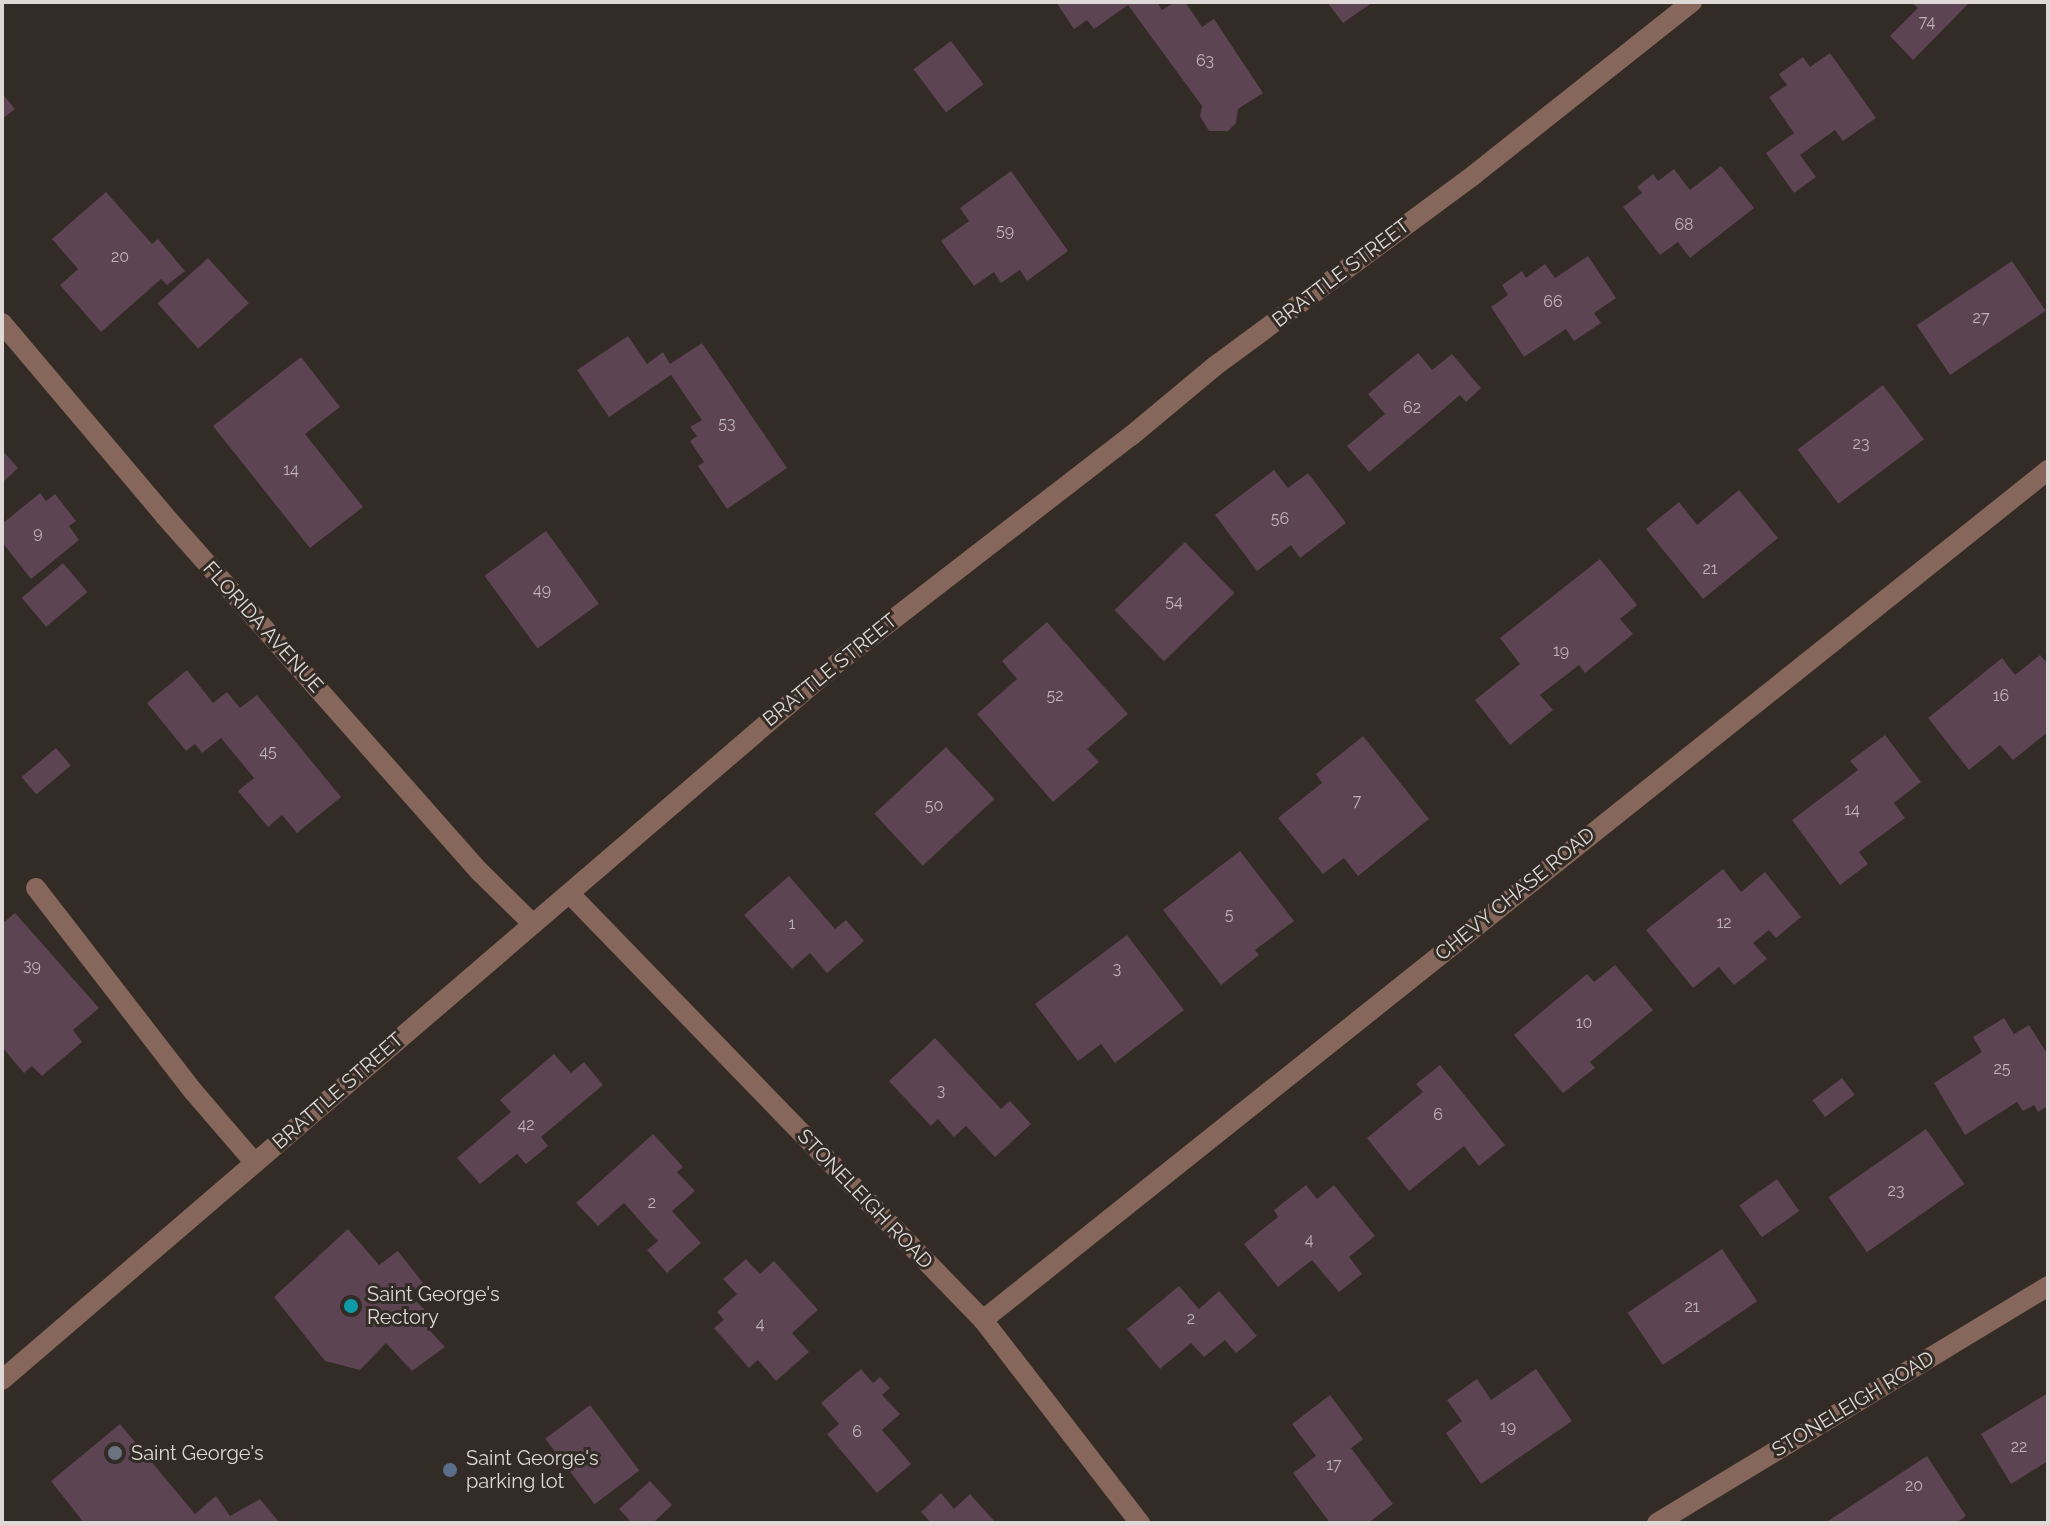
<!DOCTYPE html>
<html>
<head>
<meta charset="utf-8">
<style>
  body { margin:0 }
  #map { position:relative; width:2050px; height:1525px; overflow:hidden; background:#322b26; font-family:Raleway,sans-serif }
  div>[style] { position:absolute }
  .building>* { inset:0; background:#5c4453; transform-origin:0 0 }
  .minor>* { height:20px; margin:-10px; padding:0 10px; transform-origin:10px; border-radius:10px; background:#87675b }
  .dots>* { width:22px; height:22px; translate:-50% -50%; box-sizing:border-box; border:4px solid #322b26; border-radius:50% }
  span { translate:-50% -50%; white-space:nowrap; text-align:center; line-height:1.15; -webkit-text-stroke:6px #322b26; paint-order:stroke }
  .number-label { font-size:16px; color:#beb4b5 }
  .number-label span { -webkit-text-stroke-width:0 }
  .street-label { font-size:20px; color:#ded9d6 }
  .poi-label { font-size:20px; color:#ded9d6 }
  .left { translate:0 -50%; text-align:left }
  .frame { position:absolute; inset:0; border:4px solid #ded9d6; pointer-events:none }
</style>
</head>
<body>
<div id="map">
  <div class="building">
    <i style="clip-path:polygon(1056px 2px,1157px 2px,1162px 10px,1175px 2px,1185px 2px,1202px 27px,1214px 19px,1263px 93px,1238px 109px,1236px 123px,1228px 131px,1209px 131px,1200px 116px,1202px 106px,1128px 5px,1094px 29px,1087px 20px,1074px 29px)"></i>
    <i style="clip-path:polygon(1327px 2px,1373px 2px,1343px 23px)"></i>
    <i style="clip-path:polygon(1911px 2px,1970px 2px,1913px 60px,1890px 36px,1918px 8px)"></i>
    <i style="left:951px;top:41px;width:54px;height:47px;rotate:53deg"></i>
    <i style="clip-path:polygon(1830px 53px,1876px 118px,1843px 141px,1835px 130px,1800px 155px,1816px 177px,1794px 193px,1766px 153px,1794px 133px,1769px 97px,1787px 85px,1779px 74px,1803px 57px,1810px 67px)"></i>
    <i style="clip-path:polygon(2px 93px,15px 109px,2px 119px)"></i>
    <i style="clip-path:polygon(1721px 166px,1754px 208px,1690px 258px,1678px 242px,1660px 255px,1623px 207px,1642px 193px,1637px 187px,1653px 174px,1658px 181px,1674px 169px,1690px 190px)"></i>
    <i style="clip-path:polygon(1011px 171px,1068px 251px,1027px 281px,1020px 270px,1001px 283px,994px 272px,974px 286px,941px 241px,969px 221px,960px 208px)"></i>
    <i style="clip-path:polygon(106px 192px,152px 244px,158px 239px,185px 271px,167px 285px,161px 279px,101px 332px,60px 285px,78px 269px,52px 239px)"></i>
    <i style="clip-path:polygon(1588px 256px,1616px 298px,1594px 313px,1601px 323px,1574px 341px,1566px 329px,1524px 357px,1491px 307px,1508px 295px,1502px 285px,1522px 271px,1526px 278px,1545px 264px,1555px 278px)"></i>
    <i style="left:208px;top:258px;width:61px;height:68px;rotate:48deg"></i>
    <i style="left:2012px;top:261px;width:60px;height:115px;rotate:56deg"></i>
    <i style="clip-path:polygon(628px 336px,647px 364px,663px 352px,670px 364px,702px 343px,787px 468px,727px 509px,698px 466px,704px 462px,690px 441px,697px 436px,690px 427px,702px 420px,671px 375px,609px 417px,577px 370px)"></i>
    <i style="clip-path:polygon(1418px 353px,1432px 370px,1452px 354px,1481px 388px,1466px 402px,1460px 395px,1369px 472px,1347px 446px,1385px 414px,1368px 394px)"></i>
    <i style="clip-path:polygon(301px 357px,340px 407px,305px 434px,363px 507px,310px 548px,213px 426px)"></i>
    <i style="left:1883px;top:385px;width:68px;height:107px;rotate:53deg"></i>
    <i style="clip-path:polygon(2px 450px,18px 468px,2px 483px)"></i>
    <i style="clip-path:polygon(1274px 470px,1288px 488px,1308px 473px,1346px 523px,1300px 558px,1291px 545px,1257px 571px,1215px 515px)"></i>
    <i style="clip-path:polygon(1739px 490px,1778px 538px,1703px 599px,1646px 529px,1679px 502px,1697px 525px)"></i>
    <i style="clip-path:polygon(40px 493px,46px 501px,55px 494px,76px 521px,69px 526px,79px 540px,31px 579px,2px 542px,2px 524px)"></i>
    <i style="left:546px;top:531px;width:90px;height:76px;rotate:54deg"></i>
    <i style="left:1185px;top:542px;width:71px;height:98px;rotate:46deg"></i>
    <i style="clip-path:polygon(1600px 559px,1637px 605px,1620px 619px,1633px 634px,1585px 673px,1579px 665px,1540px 695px,1553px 710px,1510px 745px,1475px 700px,1520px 664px,1500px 638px)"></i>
    <i style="left:63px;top:563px;width:38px;height:54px;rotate:50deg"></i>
    <i style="clip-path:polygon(1047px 622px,1128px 714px,1087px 749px,1099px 762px,1053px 802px,977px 714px,1017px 679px,1002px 661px)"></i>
    <i style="clip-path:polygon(2040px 655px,2048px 664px,2048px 732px,2013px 760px,2000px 745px,1969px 770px,1928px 718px,2002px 658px,2015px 675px)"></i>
    <i style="clip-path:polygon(187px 670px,213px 703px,227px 692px,240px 708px,257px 695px,341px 797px,297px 833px,282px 815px,268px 827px,238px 791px,254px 778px,221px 738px,202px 753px,195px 744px,186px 751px,147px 703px)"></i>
    <i style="clip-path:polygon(1885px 735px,1921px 782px,1894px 803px,1905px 818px,1859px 852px,1868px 864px,1840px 885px,1792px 820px,1858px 770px,1850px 761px)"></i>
    <i style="clip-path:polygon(1363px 736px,1429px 819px,1358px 876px,1344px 858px,1323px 874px,1278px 818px,1322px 783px,1316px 774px)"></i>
    <i style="left:946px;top:747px;width:71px;height:98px;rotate:47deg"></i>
    <i style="left:56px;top:748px;width:23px;height:45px;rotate:50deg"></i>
    <i style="clip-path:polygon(1240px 851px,1294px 921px,1255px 950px,1259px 955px,1221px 985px,1163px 910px)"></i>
    <i style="clip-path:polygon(1723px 869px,1741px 892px,1765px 872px,1801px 917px,1776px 938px,1769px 930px,1753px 943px,1767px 959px,1734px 985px,1719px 967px,1693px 988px,1646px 930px)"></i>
    <i style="clip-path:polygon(789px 876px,835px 929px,846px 920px,864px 941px,827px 973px,810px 953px,792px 969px,744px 915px)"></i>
    <i style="clip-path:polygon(15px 913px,99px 1008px,73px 1030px,82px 1042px,42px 1076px,32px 1066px,24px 1073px,2px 1047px,2px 924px)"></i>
    <i style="clip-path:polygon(1127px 935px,1184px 1010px,1115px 1063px,1101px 1044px,1078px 1061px,1035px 1004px)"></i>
    <i style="clip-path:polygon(1615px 965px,1653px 1010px,1590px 1062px,1595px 1068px,1563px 1093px,1514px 1035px,1587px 974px,1594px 982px)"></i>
    <i style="clip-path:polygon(2004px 1018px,2014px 1034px,2029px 1025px,2048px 1055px,2048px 1106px,2038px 1112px,2034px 1105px,2023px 1111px,2017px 1102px,1965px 1135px,1934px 1083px,1982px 1052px,1973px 1037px)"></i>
    <i style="clip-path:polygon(935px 1038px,1001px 1109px,1010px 1101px,1031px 1124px,995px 1157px,966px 1126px,954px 1137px,938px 1119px,931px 1126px,889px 1081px)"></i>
    <i style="clip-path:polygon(554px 1054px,571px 1073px,584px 1062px,603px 1085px,541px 1137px,548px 1146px,526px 1164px,517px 1154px,480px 1184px,457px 1158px,511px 1112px,500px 1100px)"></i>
    <i style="clip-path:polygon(1440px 1065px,1505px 1145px,1479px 1166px,1464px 1146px,1409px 1191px,1367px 1138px,1423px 1092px,1416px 1084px)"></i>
    <i style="left:1842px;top:1078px;width:21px;height:37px;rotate:53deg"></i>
    <i style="left:1926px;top:1129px;width:67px;height:119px;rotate:55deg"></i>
    <i style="clip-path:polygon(653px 1134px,683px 1167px,677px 1172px,695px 1191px,672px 1211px,701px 1243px,667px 1273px,647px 1250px,658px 1241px,624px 1203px,598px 1226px,576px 1203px)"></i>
    <i style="left:1777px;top:1179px;width:39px;height:46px;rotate:55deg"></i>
    <i style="clip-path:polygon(1306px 1185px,1317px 1199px,1334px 1185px,1375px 1236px,1349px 1257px,1362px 1274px,1339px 1292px,1312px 1260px,1278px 1287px,1244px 1244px,1278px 1217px,1274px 1210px)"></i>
    <i style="clip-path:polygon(348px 1229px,379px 1265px,398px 1251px,423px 1283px,409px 1294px,429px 1314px,421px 1321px,445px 1347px,412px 1371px,386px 1343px,360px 1370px,325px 1361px,274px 1297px)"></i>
    <i style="left:1722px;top:1249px;width:63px;height:114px;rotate:56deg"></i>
    <i style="clip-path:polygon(746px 1259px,760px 1274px,774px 1261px,818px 1310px,792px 1333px,809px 1352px,776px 1381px,758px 1360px,749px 1368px,714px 1328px,724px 1320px,717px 1312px,737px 1294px,723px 1279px)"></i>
    <i style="clip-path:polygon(1179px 1286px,1199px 1309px,1219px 1291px,1257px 1336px,1236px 1353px,1225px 1340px,1204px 1357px,1191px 1343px,1160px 1369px,1127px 1329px)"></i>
    <i style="clip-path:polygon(861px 1369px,873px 1383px,880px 1377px,890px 1388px,882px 1395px,900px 1414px,882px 1430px,911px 1464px,877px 1493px,827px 1434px,839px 1424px,821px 1403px)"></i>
    <i style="clip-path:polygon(1536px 1369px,1572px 1421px,1481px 1484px,1446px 1433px,1462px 1421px,1447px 1400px,1477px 1379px,1491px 1400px)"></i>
    <i style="clip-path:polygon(2048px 1393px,2048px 1461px,2011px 1484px,1981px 1434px)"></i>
    <i style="clip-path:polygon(1330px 1395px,1363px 1439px,1351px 1448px,1393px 1504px,1368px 1523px,1330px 1523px,1293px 1473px,1316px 1456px,1292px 1424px)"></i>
    <i style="left:590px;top:1405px;width:82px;height:56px;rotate:53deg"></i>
    <i style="clip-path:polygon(120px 1424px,195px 1514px,216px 1496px,230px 1516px,260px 1499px,280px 1523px,84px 1523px,51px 1481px)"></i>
    <i style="clip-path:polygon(1927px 1456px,1966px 1516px,1956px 1523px,1825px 1523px)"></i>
    <i style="clip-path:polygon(650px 1481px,672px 1505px,653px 1523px,632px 1523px,619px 1509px)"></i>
    <i style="clip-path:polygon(941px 1493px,954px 1509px,970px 1494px,996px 1523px,931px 1523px,921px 1512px)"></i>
  </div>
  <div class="minor">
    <i style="left:2px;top:323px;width:251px;rotate:49.8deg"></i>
    <i style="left:164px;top:515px;width:475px;rotate:48.5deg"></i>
    <i style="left:479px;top:871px;width:76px;rotate:44.5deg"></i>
    <i style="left:36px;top:888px;width:257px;rotate:52.3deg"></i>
    <i style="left:193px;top:1091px;width:95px;rotate:49.3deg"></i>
    <i style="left:570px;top:894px;width:593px;rotate:45.89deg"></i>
    <i style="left:983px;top:1320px;width:257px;rotate:52.3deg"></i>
    <i style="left:983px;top:1320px;width:1363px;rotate:-38.59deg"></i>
    <i style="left:2px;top:1380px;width:1107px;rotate:-40.64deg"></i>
    <i style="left:842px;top:659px;width:365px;rotate:-37.7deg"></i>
    <i style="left:1131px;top:436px;width:109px;rotate:-39.8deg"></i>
    <i style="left:1215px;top:366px;width:323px;rotate:-36.4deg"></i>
    <i style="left:1475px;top:174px;width:277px;rotate:-38.4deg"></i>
    <i style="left:1657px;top:1523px;width:457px;rotate:-31.2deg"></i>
  </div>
  <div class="dots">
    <i style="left:351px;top:1306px;background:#0f9aa8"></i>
    <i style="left:115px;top:1453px;background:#6b7280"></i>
    <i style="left:450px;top:1470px;background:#5c6f8a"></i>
  </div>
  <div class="number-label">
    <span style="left:1927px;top:22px">74</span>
    <span style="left:1205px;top:61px">63</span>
    <span style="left:1684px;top:225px">68</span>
    <span style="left:1005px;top:231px">59</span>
    <span style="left:120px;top:257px">20</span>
    <span style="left:1553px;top:302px">66</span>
    <span style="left:1981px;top:318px">27</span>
    <span style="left:1412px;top:408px">62</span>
    <span style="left:727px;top:424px">53</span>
    <span style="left:1861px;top:444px">23</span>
    <span style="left:291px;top:470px">14</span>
    <span style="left:1280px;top:519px">56</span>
    <span style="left:38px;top:533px">9</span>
    <span style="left:1710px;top:569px">21</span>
    <span style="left:542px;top:590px">49</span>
    <span style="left:1174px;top:602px">54</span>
    <span style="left:1561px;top:651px">19</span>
    <span style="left:1055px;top:696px">52</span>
    <span style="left:2001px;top:696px">16</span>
    <span style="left:268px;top:752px">45</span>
    <span style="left:1357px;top:801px">7</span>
    <span style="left:934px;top:806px">50</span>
    <span style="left:1852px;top:810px">14</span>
    <span style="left:1229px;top:915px">5</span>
    <span style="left:1724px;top:923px">12</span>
    <span style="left:792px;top:924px">1</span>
    <span style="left:32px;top:966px">39</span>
    <span style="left:1117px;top:969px">3</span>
    <span style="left:1584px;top:1023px">10</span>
    <span style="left:2002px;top:1069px">25</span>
    <span style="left:941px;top:1091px">3</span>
    <span style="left:1438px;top:1115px">6</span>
    <span style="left:526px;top:1125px">42</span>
    <span style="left:1896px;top:1191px">23</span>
    <span style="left:652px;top:1203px">2</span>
    <span style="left:1309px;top:1240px">4</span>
    <span style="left:1692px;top:1307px">21</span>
    <span style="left:1191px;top:1319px">2</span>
    <span style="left:760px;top:1324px">4</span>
    <span style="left:1508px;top:1427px">19</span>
    <span style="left:857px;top:1432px">6</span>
    <span style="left:2019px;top:1447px">22</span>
    <span style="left:1334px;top:1465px">17</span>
    <span style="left:1914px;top:1486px">20</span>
  </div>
  <div class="street-label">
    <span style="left:1341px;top:273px;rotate:-37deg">BRATTLE STREET</span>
    <span style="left:263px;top:627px;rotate:48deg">FLORIDA AVENUE</span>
    <span style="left:830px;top:670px;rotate:-39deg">BRATTLE STREET</span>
    <span style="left:1515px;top:894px;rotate:-39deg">CHEVY CHASE ROAD</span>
    <span style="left:338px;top:1091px;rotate:-41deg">BRATTLE STREET</span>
    <span style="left:865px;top:1199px;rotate:46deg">STONELEIGH ROAD</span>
    <span style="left:1853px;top:1404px;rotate:-31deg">STONELEIGH ROAD</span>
  </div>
  <div class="poi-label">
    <span class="left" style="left:367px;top:1306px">Saint George's<br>Rectory</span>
    <span class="left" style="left:131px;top:1453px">Saint George's</span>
    <span class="left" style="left:466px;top:1470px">Saint George's<br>parking lot</span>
  </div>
  <div class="frame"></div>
</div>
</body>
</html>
